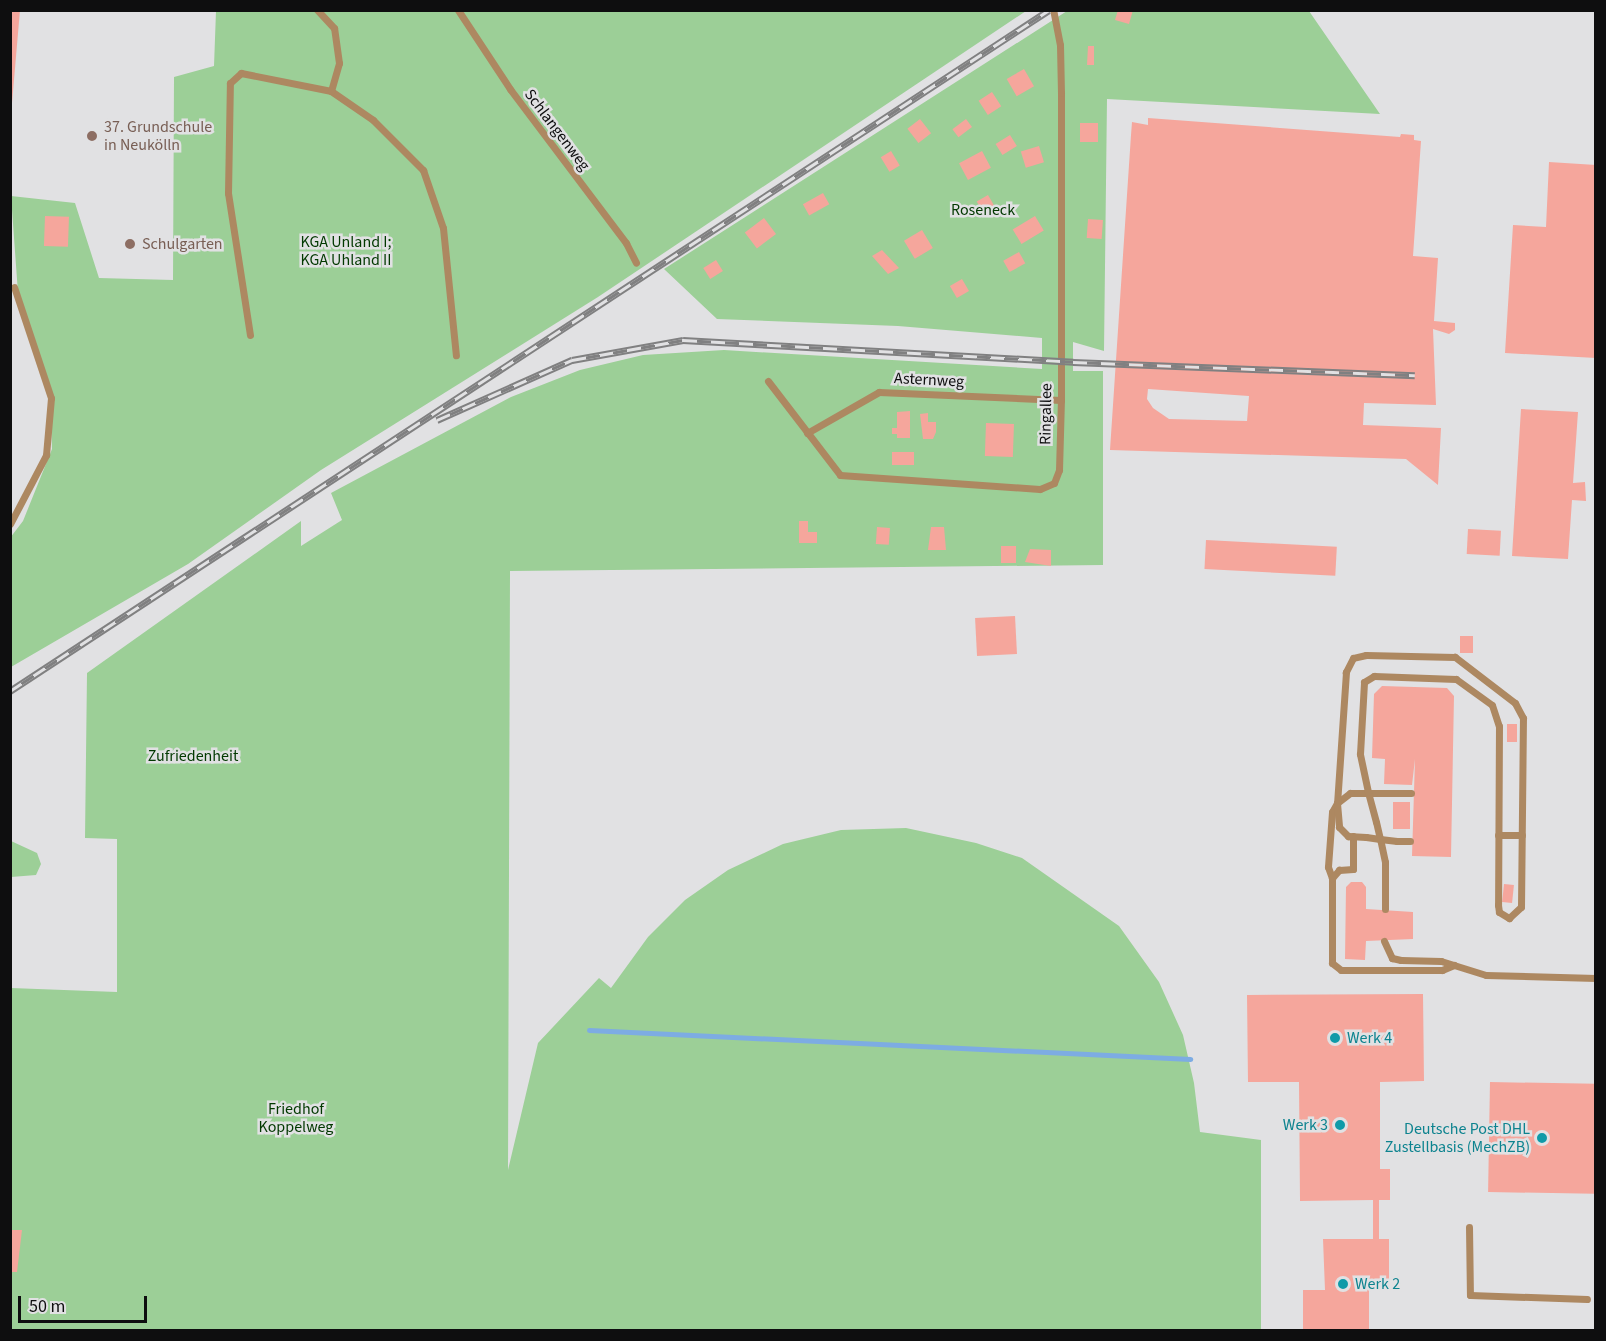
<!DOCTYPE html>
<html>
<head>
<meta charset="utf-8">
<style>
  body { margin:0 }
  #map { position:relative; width:1606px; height:1341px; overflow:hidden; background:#e1e1e3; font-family:"Source Sans 3",sans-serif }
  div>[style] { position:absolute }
  .green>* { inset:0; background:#9ccf97 }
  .stream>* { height:5px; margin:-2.5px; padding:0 2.5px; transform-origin:2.5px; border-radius:2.5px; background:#7dace3 }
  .building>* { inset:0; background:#f5a69c; transform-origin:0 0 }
  .service>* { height:7px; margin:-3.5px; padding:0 3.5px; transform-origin:3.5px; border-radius:3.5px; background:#ad8861 }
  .rail>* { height:7px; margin-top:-3.5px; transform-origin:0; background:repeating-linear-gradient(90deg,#e1e1e3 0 14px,#808081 0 28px); box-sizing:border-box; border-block:2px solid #808081 }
  .dots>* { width:16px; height:16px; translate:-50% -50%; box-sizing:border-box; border:3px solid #e1e1e3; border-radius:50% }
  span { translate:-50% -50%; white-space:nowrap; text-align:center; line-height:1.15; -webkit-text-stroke:5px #e1e1e3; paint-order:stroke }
  .education-label { font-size:16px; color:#785e54 }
  .left { translate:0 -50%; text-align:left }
  .street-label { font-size:16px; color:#0e0e0f }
  .park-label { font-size:16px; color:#023900 }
  .culture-label { font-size:16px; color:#0d838f }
  .right { translate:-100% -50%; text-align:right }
  .frame { position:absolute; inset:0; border:12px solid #0e0e0f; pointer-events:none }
  .scale { position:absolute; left:18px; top:1296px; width:129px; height:27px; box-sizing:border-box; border:3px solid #0e0e0f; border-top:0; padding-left:8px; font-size:18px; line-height:21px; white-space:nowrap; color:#0e0e0f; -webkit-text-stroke:4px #e1e1e3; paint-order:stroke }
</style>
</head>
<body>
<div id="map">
  <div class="green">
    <i style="clip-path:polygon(216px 11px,1026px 11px,598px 297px,321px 470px,188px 564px,11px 667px,10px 538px,23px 521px,52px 449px,50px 388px,18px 293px,11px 196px,75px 203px,99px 278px,173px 280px,174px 77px,214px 66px)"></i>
    <i style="clip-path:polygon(1067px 11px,1309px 11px,1380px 114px,1107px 99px,1104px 351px,1073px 342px,1073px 371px,1103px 371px,1103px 565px,510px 571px,508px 1170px,538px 1043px,599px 978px,611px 988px,648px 937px,685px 900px,728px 870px,783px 844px,841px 830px,906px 828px,976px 843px,1022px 858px,1119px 926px,1159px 982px,1183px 1035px,1194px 1083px,1200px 1132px,1261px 1140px,1261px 1330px,11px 1330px,11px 988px,117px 992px,117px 839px,85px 838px,87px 673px,301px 521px,301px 546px,342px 520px,331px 493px,511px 397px,580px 370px,643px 355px,724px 350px,1042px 369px,1042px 338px,898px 326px,717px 319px,664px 269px)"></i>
    <i style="clip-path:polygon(11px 841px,37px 853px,41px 864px,36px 875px,11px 877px)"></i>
  </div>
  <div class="stream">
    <i style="left:589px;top:1030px;width:602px;rotate:2.76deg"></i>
  </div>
  <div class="building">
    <i style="clip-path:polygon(10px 10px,20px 10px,12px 103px,10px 103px)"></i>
    <i style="clip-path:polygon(1118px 10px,1133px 10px,1129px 24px,1115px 20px)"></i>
    <i style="clip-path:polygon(1088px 46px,1094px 46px,1094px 65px,1087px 65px)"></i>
    <i style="left:1024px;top:69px;width:20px;height:20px;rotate:60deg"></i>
    <i style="left:992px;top:92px;width:17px;height:16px;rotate:57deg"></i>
    <i style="clip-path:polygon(evenodd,1148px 118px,1400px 137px,1401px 134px,1414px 135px,1414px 140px,1421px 141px,1413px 256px,1438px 258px,1434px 321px,1455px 323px,1455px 330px,1449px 334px,1433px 329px,1436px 405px,1364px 403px,1363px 425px,1441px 428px,1438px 485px,1406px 459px,1110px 450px,1131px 135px,1132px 122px,1148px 125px,1148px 118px,1148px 389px,1249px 396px,1247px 421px,1169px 419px,1153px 408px,1147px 399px,1148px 389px)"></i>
    <i style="left:920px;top:119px;width:18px;height:16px;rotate:52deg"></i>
    <i style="left:966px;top:119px;width:10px;height:17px;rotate:53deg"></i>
    <i style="left:1080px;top:123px;width:18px;height:19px"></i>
    <i style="left:1010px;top:135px;width:13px;height:17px;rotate:58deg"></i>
    <i style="left:1039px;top:146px;width:17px;height:19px;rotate:73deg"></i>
    <i style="left:891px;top:151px;width:17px;height:12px;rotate:59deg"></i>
    <i style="left:982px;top:151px;width:19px;height:26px;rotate:62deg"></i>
    <i style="clip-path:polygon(1549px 162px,1596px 165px,1596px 358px,1505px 353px,1513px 225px,1546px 227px)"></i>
    <i style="left:823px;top:193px;width:13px;height:23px;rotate:61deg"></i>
    <i style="left:988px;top:195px;width:16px;height:13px;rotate:60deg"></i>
    <i style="left:45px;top:216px;width:24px;height:30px;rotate:2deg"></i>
    <i style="left:1035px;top:216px;width:17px;height:26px;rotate:59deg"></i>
    <i style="left:764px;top:218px;width:20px;height:24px;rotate:53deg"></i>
    <i style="left:1088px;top:219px;width:15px;height:19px;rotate:4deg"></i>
    <i style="left:922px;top:230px;width:21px;height:21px;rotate:59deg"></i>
    <i style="clip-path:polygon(882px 250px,899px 268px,888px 274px,872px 256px)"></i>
    <i style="left:1019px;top:252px;width:13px;height:18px;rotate:61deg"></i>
    <i style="left:716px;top:260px;width:13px;height:15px;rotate:58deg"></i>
    <i style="left:962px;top:279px;width:14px;height:14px;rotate:60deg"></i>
    <i style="clip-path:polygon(1521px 409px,1578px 412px,1573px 483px,1585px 482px,1586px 501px,1572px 500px,1568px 559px,1512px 556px)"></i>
    <i style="clip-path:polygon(910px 411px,910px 438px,897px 438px,897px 434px,892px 434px,892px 428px,897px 428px,897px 412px)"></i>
    <i style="clip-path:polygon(928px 413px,928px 422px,936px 422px,936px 432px,933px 439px,923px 439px,920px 414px)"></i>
    <i style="left:986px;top:423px;width:28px;height:33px;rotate:2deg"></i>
    <i style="left:892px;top:452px;width:22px;height:13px"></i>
    <i style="clip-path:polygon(799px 521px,808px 521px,808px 532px,817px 532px,817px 543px,799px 543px)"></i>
    <i style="left:877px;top:527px;width:13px;height:17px;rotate:4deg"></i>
    <i style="clip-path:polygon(931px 527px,944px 527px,946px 550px,928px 550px)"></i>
    <i style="left:1468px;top:529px;width:33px;height:25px;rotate:3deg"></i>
    <i style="left:1206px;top:540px;width:131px;height:29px;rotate:3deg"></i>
    <i style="left:1001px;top:546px;width:15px;height:17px"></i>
    <i style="clip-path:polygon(1030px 549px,1051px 550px,1051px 566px,1025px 562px)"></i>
    <i style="left:1015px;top:616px;width:38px;height:40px;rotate:87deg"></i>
    <i style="left:1460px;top:636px;width:13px;height:17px"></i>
    <i style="clip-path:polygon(1382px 686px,1447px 688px,1454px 696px,1451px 857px,1412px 856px,1415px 759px,1412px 785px,1384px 784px,1385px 759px,1372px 758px,1374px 694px)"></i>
    <i style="left:1507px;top:724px;width:10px;height:18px"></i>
    <i style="left:1393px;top:802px;width:17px;height:27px"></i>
    <i style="clip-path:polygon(1351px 882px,1362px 882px,1366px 887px,1366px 909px,1413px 912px,1413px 939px,1366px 941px,1365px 960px,1345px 959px,1346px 887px)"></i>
    <i style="left:1504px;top:884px;width:10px;height:18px;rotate:6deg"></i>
    <i style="clip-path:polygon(1423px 994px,1424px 1081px,1380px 1082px,1380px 1169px,1390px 1169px,1390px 1200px,1379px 1200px,1379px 1239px,1389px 1239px,1389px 1279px,1360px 1279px,1360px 1289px,1369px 1289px,1369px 1330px,1303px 1330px,1303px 1290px,1325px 1290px,1323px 1239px,1373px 1239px,1373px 1200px,1300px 1201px,1299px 1082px,1248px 1082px,1247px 995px)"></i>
    <i style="left:1490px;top:1082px;width:106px;height:110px;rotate:1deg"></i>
    <i style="clip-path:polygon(10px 1230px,22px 1230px,17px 1272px,10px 1272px)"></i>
  </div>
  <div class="service">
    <i style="left:458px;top:10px;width:95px;rotate:56.6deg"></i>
    <i style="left:510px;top:89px;width:193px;rotate:53deg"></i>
    <i style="left:626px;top:243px;width:22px;rotate:63deg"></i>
    <i style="left:331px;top:91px;width:51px;rotate:34.6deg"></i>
    <i style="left:373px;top:120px;width:71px;rotate:45deg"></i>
    <i style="left:423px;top:170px;width:61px;rotate:71deg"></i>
    <i style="left:443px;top:228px;width:128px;rotate:84.2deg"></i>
    <i style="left:250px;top:335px;width:144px;rotate:-98.8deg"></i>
    <i style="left:228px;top:193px;width:110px;rotate:-89deg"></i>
    <i style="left:230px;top:83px;width:15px;rotate:-42deg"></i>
    <i style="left:241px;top:73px;width:92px;rotate:11.3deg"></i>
    <i style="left:331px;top:91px;width:29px;rotate:-74deg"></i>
    <i style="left:339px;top:63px;width:35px;rotate:-98deg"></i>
    <i style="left:334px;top:28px;width:25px;rotate:-133deg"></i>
    <i style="left:768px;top:381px;width:118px;rotate:52.5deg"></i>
    <i style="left:840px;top:475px;width:200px;rotate:4deg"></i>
    <i style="left:1040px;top:489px;width:15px;rotate:-23deg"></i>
    <i style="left:1054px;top:483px;width:14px;rotate:-69deg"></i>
    <i style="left:1059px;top:470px;width:70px;rotate:-88.4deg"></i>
    <i style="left:1061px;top:400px;width:307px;rotate:-90deg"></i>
    <i style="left:1061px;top:93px;width:48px;rotate:-91.2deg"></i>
    <i style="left:1060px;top:45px;width:36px;rotate:-101deg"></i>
    <i style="left:807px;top:433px;width:83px;rotate:-29.7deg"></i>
    <i style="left:879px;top:392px;width:182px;rotate:2.5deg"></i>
    <i style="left:10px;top:524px;width:78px;rotate:-62.4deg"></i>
    <i style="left:46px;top:455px;width:57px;rotate:-85deg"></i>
    <i style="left:51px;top:398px;width:117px;rotate:-108.4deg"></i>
    <i style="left:1411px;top:793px;width:61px;rotate:180deg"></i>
    <i style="left:1350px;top:793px;width:16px;rotate:142deg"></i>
    <i style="left:1337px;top:803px;width:10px;rotate:119deg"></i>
    <i style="left:1332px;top:812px;width:55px;rotate:94.2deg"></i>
    <i style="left:1328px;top:867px;width:12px;rotate:70deg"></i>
    <i style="left:1332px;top:878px;width:85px;rotate:90deg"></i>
    <i style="left:1332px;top:963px;width:11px;rotate:38deg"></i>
    <i style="left:1341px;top:970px;width:101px"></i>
    <i style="left:1442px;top:970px;width:13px;rotate:-23deg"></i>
    <i style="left:1498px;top:835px;width:24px"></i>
    <i style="left:1332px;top:878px;width:11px;rotate:-49deg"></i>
    <i style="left:1339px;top:870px;width:14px;rotate:-4deg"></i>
    <i style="left:1353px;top:869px;width:33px;rotate:-90deg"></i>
    <i style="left:1385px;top:909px;width:47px;rotate:-90deg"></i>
    <i style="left:1385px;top:862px;width:24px;rotate:-102deg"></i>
    <i style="left:1380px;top:839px;width:17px;rotate:-103deg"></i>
    <i style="left:1376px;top:822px;width:31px;rotate:-105deg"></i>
    <i style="left:1368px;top:792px;width:39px;rotate:-102deg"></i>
    <i style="left:1360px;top:754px;width:72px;rotate:-86.8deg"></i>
    <i style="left:1364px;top:682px;width:12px;rotate:-31deg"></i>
    <i style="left:1374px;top:676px;width:82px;rotate:2.1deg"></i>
    <i style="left:1456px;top:679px;width:44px;rotate:35.8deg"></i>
    <i style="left:1492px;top:705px;width:22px;rotate:72deg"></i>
    <i style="left:1499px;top:726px;width:179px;rotate:90.3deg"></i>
    <i style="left:1498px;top:905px;width:7px;rotate:82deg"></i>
    <i style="left:1499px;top:912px;width:12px;rotate:31deg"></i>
    <i style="left:1509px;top:918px;width:16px;rotate:-43deg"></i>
    <i style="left:1521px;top:907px;width:189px;rotate:-89.4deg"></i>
    <i style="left:1523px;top:718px;width:17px;rotate:-118deg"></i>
    <i style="left:1515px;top:703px;width:76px;rotate:-142.5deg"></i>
    <i style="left:1455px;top:657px;width:89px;rotate:-178.7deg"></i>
    <i style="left:1366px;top:655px;width:13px;rotate:167deg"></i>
    <i style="left:1353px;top:658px;width:16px;rotate:117deg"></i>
    <i style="left:1346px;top:672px;width:131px;rotate:93.9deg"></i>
    <i style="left:1337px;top:803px;width:24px;rotate:85deg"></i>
    <i style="left:1339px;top:827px;width:13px;rotate:45deg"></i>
    <i style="left:1348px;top:836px;width:18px;rotate:3deg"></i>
    <i style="left:1366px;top:837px;width:14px;rotate:8deg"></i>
    <i style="left:1380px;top:839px;width:17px;rotate:7deg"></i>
    <i style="left:1397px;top:841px;width:13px"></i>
    <i style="left:1384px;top:941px;width:19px;rotate:65deg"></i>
    <i style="left:1392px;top:958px;width:9px;rotate:13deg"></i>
    <i style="left:1401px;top:960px;width:40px;rotate:1.4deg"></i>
    <i style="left:1441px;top:961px;width:47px;rotate:17.3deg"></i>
    <i style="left:1486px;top:975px;width:110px;rotate:1.6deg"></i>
    <i style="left:1469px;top:1227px;width:68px;rotate:89.2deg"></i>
    <i style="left:1470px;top:1295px;width:117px;rotate:2deg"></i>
  </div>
  <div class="rail">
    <i style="left:437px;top:420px;width:148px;rotate:-24deg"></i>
    <i style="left:572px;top:360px;width:113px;rotate:-10.2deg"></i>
    <i style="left:683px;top:340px;width:391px;rotate:3.2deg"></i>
    <i style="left:1073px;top:362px;width:342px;rotate:2.2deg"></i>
    <i style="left:10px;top:691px;width:1242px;rotate:-33.24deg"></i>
  </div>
  <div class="dots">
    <i style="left:92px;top:136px;background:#8d6e63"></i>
    <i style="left:130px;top:244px;background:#8d6e63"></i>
    <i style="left:1335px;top:1038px;background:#0f9aa8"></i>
    <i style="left:1340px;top:1125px;background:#0f9aa8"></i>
    <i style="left:1542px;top:1138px;background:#0f9aa8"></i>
    <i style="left:1343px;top:1284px;background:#0f9aa8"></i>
  </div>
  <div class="education-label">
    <span class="left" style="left:104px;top:136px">37. Grundschule<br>in Neukölln</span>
    <span class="left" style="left:142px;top:244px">Schulgarten</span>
  </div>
  <div class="street-label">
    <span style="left:557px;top:130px;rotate:53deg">Schlangenweg</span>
    <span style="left:929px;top:380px;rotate:3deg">Asternweg</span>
    <span style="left:1046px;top:414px;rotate:-89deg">Ringallee</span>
  </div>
  <div class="park-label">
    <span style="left:983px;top:210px">Roseneck</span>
    <span style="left:346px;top:251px">KGA Unland I;<br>KGA Uhland II</span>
    <span style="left:193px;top:756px">Zufriedenheit</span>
    <span style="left:296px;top:1118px">Friedhof<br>Koppelweg</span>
  </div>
  <div class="culture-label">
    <span class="left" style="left:1347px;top:1038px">Werk 4</span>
    <span class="right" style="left:1328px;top:1125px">Werk 3</span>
    <span class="right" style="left:1530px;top:1138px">Deutsche Post DHL<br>Zustellbasis (MechZB)</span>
    <span class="left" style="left:1355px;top:1284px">Werk 2</span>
  </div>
  <div class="frame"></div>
  <div class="scale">50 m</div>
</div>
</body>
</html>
